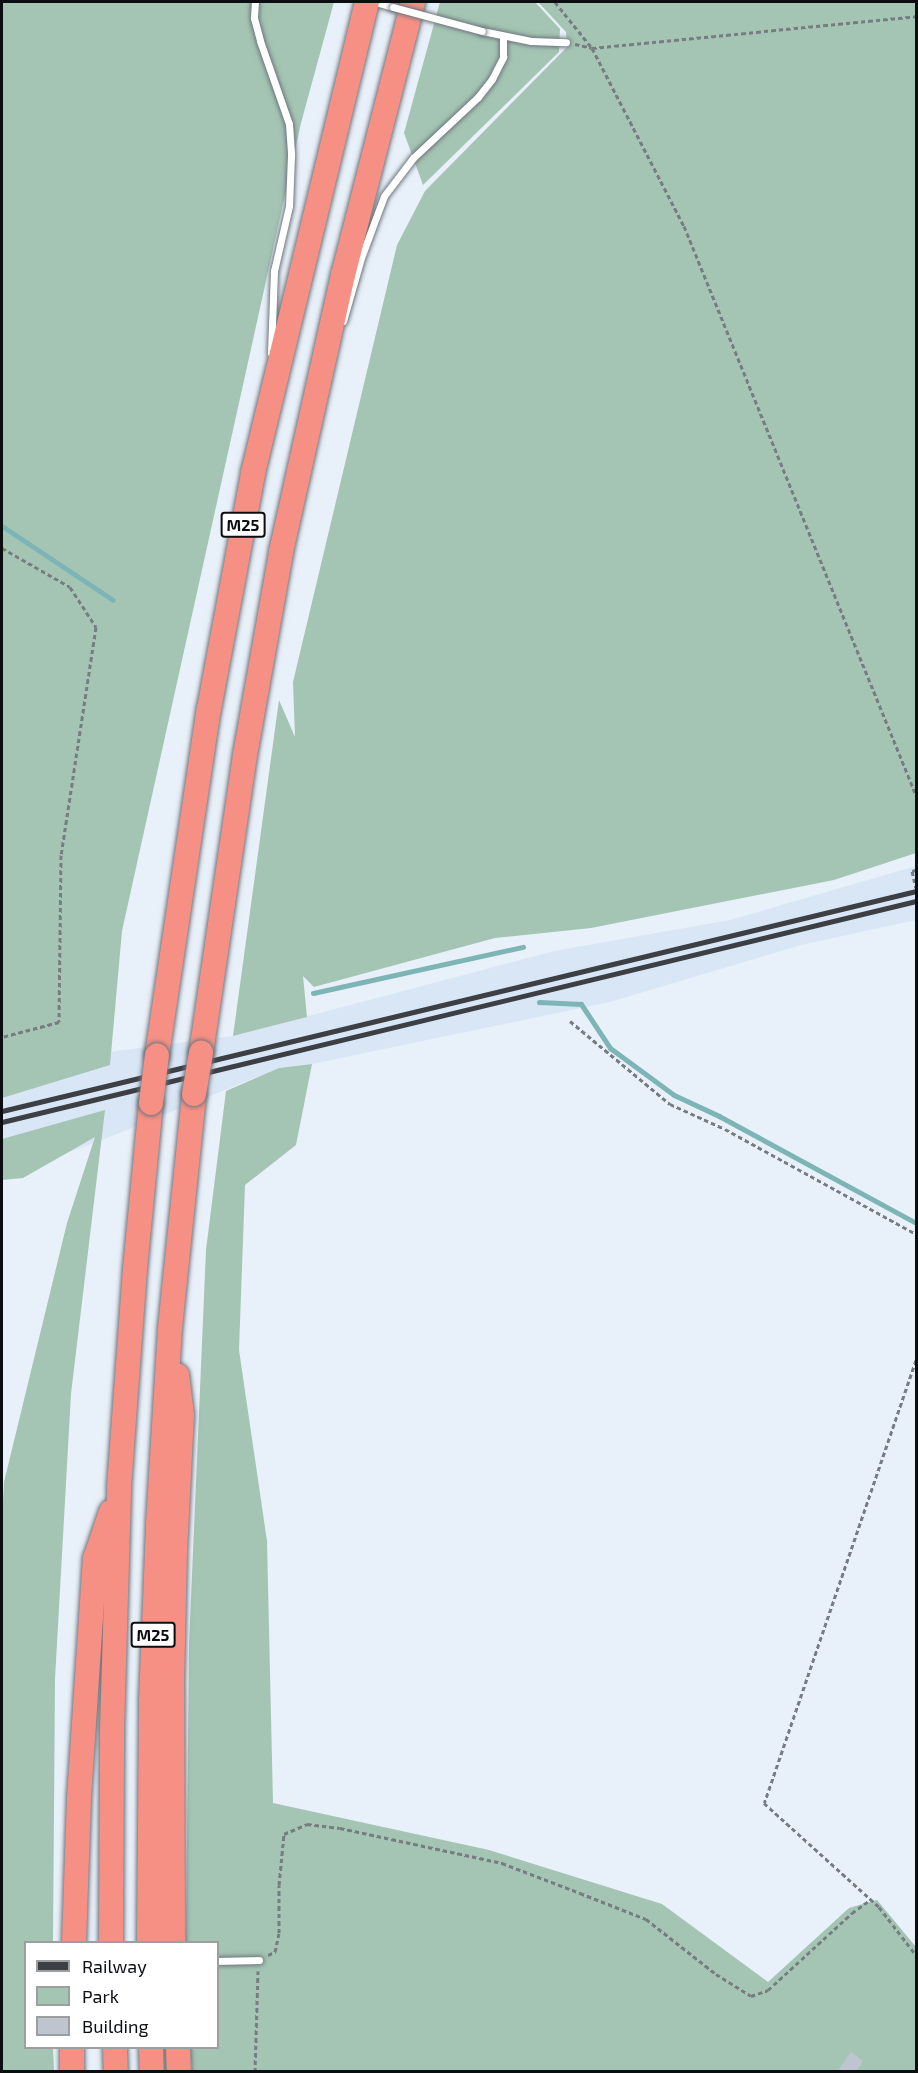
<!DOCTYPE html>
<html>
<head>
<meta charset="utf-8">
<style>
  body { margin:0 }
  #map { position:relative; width:918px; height:2073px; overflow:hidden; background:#e8f0f9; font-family:"Exo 2",sans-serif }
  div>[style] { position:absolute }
  .built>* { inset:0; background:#d9e6f6 }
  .green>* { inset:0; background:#a4c5b4 }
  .stream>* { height:5px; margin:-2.5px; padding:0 2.5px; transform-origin:2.5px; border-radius:2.5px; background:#7db4b5 }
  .building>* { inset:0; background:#bec5cf }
  .path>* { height:3px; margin-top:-1.5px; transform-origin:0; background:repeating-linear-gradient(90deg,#777c82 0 4.5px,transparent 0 7.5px) }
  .roads { filter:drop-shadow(0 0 2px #6f767e) drop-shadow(0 0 2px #6f767e) }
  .service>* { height:7px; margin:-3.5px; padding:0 3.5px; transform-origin:3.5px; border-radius:3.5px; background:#fff }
  .motorway>* { height:24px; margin:-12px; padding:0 12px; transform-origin:12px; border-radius:12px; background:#f69084 }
  .rail>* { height:4.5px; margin:-2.25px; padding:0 2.25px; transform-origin:2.25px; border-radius:2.25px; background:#3c3f44 }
  .bridges { filter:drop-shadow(0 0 2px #6f767e) drop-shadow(0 0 2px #6f767e) }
  .service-bridge>* { height:7px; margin:-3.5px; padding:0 3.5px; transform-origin:3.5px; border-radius:3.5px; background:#fff }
  .motorway-bridge>* { height:24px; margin:-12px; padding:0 12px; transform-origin:12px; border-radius:12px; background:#f69084 }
  span { translate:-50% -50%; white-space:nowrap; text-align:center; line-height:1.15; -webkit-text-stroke:5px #fff; paint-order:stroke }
  .shield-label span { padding:2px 4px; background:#fff; border:2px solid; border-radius:4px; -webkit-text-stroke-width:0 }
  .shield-label { font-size:16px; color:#0b0d11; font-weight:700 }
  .frame { position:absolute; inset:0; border:3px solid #0b0d11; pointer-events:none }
  .legend { position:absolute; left:24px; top:1941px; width:195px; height:108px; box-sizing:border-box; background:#fff; border:2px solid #9d9ea0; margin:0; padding:8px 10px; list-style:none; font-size:18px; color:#0b0d11 }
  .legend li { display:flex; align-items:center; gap:12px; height:30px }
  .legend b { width:30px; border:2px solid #9d9ea0 }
</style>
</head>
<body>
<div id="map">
  <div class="built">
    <i style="clip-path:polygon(916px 866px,916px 920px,801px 945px,610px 1002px,312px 1064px,279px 1068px,102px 1140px,20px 1170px,2px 1174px,2px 1069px,39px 1061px,233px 1036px,554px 951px,730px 920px)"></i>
  </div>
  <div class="green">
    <i style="clip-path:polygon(2px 2px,334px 2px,301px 123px,122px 931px,110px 1065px,2px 1098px)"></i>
    <i style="clip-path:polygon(440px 2px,535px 2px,560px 29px,559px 52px,423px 185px,404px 133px)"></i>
    <i style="clip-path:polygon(538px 2px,916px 2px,916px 853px,834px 880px,591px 928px,495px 938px,314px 987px,303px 976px,307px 1017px,233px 1036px,279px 700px,295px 737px,293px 682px,397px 245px,425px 191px,567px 47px,566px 32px)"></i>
    <i style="clip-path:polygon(312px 1064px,296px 1145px,245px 1185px,239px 1350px,267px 1541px,273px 1803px,489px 1850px,662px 1904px,768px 1982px,849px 1908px,877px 1900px,916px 1947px,916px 2071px,192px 2071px,190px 2048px,218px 2048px,218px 1942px,186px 1942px,189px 1645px,206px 1250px,226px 1091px,279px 1068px)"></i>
    <i style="clip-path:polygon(105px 1110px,71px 1394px,55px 1679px,53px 1942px,26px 1942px,26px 2048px,53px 2048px,54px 2071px,2px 2071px,2px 1519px,4px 1482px,67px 1223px,95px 1137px,23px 1178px,2px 1180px,2px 1139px)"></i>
  </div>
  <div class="stream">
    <i style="left:2px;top:526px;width:133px;rotate:33.7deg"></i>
    <i style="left:313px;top:993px;width:215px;rotate:-12.4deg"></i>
    <i style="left:539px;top:1002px;width:42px;rotate:2.7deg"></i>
    <i style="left:581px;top:1004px;width:53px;rotate:56.6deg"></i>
    <i style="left:610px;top:1048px;width:79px;rotate:36.3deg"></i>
    <i style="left:674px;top:1095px;width:50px;rotate:25deg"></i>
    <i style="left:719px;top:1116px;width:224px;rotate:28.5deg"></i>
  </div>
  <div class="building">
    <i style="clip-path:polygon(851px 2052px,863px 2061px,856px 2072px,837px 2072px)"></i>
  </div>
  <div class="path">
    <i style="left:555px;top:2px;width:59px;rotate:51.2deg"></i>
    <i style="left:592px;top:48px;width:200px;rotate:62.7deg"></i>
    <i style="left:684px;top:226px;width:614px;rotate:67.82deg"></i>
    <i style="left:575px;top:44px;width:17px;rotate:13deg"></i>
    <i style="left:592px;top:48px;width:326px;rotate:-5.6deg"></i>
    <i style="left:2px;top:548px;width:78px;rotate:29.8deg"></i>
    <i style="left:70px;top:587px;width:48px;rotate:57deg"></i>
    <i style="left:96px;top:627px;width:231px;rotate:98.7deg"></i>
    <i style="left:61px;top:855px;width:167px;rotate:90.7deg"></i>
    <i style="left:59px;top:1022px;width:59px;rotate:165.3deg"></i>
    <i style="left:916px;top:870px;width:4px;rotate:166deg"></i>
    <i style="left:912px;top:871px;width:17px;rotate:77deg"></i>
    <i style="left:570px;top:1021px;width:130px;rotate:39.7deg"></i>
    <i style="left:670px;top:1104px;width:60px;rotate:24.4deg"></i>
    <i style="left:725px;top:1129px;width:218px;rotate:28.8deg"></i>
    <i style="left:916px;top:1360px;width:468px;rotate:108.9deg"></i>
    <i style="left:764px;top:1803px;width:155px;rotate:42.1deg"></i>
    <i style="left:879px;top:1907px;width:61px;rotate:52.4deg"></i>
    <i style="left:268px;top:1955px;width:8px;rotate:-23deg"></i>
    <i style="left:275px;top:1952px;width:19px;rotate:-78deg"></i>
    <i style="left:279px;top:1933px;width:48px;rotate:-90deg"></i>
    <i style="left:279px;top:1885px;width:51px;rotate:-84.4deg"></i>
    <i style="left:284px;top:1834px;width:25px;rotate:-23deg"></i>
    <i style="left:307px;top:1824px;width:33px;rotate:7deg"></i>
    <i style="left:340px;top:1828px;width:166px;rotate:12.2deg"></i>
    <i style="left:502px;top:1863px;width:84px;rotate:21deg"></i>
    <i style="left:580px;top:1893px;width:71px;rotate:21.5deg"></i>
    <i style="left:646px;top:1919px;width:89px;rotate:38.2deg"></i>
    <i style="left:716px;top:1974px;width:41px;rotate:32.2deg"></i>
    <i style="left:751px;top:1996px;width:18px;rotate:-19deg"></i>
    <i style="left:768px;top:1990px;width:114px;rotate:-42.5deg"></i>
    <i style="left:852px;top:1913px;width:24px;rotate:-36deg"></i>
    <i style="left:255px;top:2072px;width:101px;rotate:-88.3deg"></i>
  </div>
  <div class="roads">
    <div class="service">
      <i style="left:255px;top:2px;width:16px;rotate:94deg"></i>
      <i style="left:254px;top:18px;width:24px;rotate:75deg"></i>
      <i style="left:260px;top:41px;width:88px;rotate:70.7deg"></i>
      <i style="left:289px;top:124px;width:31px;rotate:86deg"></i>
      <i style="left:291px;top:155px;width:51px;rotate:92.2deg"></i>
      <i style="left:289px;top:206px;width:67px;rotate:103deg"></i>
      <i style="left:274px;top:271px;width:82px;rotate:92.1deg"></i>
      <i style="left:375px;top:2px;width:19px;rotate:16deg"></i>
      <i style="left:482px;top:31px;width:50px;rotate:11.5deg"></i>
      <i style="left:531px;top:41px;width:35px;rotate:2deg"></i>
      <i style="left:343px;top:321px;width:66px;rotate:-74.1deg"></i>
      <i style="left:361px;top:258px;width:66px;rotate:-69.6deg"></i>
      <i style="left:384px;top:196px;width:48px;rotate:-52.7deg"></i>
      <i style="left:413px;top:158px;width:89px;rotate:-43.2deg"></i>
      <i style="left:478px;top:97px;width:23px;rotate:-52deg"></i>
      <i style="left:492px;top:79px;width:25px;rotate:-63deg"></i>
      <i style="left:503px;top:57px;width:19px;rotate:-90deg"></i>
      <i style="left:218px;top:1961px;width:41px;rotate:-1.4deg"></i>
    </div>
    <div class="motorway">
      <i style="left:201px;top:1053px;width:301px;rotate:-81.6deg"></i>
      <i style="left:245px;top:755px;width:206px;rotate:-79.9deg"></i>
      <i style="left:281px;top:552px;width:284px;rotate:-77.4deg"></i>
      <i style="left:343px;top:275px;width:282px;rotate:-75.6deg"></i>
      <i style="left:157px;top:1055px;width:350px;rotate:-81.5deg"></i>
      <i style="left:209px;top:709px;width:240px;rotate:-79.4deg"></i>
      <i style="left:253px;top:473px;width:485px;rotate:-76.4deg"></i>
      <i style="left:74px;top:1942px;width:144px;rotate:-88deg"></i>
      <i style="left:79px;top:1798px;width:240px;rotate:-86.2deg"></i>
      <i style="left:95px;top:1559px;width:50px;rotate:-71.2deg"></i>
      <i style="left:111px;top:1942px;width:212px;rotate:-89.7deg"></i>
      <i style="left:112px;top:1730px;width:243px;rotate:-88.3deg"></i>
      <i style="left:119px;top:1487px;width:219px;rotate:-85.8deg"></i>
      <i style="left:135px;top:1269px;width:167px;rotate:-84.5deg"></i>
      <i style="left:149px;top:1942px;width:241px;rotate:-89.5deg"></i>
      <i style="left:151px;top:1701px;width:177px;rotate:-87.7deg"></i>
      <i style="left:158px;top:1524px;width:196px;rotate:-86.5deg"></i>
      <i style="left:170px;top:1328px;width:235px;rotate:-84.1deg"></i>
      <i style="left:173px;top:1942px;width:258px;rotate:-90.2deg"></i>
      <i style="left:172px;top:1684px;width:132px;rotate:-88.7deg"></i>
      <i style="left:175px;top:1552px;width:137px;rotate:-87.1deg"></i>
      <i style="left:182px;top:1415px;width:40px;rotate:-97.1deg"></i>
      <i style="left:115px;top:2048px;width:24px;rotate:88deg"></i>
      <i style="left:151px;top:2048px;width:24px;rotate:88deg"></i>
      <i style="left:178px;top:2048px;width:24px;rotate:88deg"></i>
      <i style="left:72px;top:2072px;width:24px;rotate:-90deg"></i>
    </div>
  </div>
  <div class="rail">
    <i style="left:2px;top:1111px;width:940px;rotate:-13.53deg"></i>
    <i style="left:2px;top:1122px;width:940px;rotate:-13.59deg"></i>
  </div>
  <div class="bridges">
    <div class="service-bridge">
      <i style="left:393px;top:7px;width:92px;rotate:15.1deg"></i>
    </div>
    <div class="motorway-bridge">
      <i style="left:194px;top:1094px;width:42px;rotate:-80.3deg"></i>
      <i style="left:151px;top:1103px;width:48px;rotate:-82.9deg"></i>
    </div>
  </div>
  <div class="shield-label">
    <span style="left:243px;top:525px">M25</span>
    <span style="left:153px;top:1635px">M25</span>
  </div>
  <div class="frame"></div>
  <ul class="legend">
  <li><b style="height:8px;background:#3c3f44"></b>Railway</li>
  <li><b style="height:16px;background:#a4c5b4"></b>Park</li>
  <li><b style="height:16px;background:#bec5cf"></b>Building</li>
  </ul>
</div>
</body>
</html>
